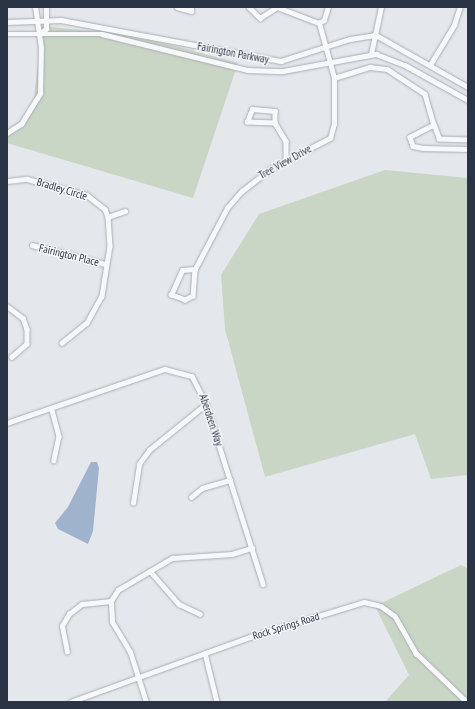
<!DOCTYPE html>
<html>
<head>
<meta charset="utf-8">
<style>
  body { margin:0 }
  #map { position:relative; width:475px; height:709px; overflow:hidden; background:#e4e7ec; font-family:"PT Sans Narrow",sans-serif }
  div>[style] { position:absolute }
  .green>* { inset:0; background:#c9d6c5 }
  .water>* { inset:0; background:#9fb4cc }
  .roads { filter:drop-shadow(0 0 1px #a9aeb7) drop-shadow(0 0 1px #a9aeb7) }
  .minor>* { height:4.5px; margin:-2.25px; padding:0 2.25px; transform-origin:2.25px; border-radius:2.25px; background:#f7f8fa }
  span { translate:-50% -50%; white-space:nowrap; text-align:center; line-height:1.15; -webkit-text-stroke:3px #f4f6f9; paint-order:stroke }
  .street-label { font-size:11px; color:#2b3445 }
  .frame { position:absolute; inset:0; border:8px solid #2b3445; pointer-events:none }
</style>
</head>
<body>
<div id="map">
  <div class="green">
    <i style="clip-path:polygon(42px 26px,138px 36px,238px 63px,193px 198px,7px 143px,7px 133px,33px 107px)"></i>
    <i style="clip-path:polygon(385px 170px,468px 178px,468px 475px,431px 479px,415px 434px,265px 477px,225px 329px,221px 275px,259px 214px)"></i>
    <i style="clip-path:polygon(461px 565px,468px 569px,468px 702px,385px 702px,409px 675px,375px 606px)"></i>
  </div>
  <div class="water">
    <i style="clip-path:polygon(91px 462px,97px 462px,99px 468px,93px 531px,88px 544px,58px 529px,55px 523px,68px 507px)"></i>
  </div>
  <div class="roads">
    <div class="minor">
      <i style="left:177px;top:7px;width:15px;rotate:16deg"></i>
      <i style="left:191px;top:11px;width:4px;rotate:-90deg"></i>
      <i style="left:249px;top:7px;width:16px;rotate:45deg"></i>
      <i style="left:260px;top:18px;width:20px;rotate:-33deg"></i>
      <i style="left:277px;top:7px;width:45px;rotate:20.9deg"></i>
      <i style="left:319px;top:23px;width:6px;rotate:-31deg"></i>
      <i style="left:324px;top:20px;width:14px;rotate:-73deg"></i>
      <i style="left:7px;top:22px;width:54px;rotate:-2.1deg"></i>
      <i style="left:61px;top:20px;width:224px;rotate:10.6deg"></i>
      <i style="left:281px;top:61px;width:72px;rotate:-17.7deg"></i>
      <i style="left:350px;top:39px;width:26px;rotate:-9deg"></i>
      <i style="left:376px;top:35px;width:106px;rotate:29.5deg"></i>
      <i style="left:7px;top:34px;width:95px"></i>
      <i style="left:102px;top:34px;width:150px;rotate:13.9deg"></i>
      <i style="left:248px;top:70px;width:35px;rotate:2deg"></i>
      <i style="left:283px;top:71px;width:95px;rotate:-10.4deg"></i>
      <i style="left:376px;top:54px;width:31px;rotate:21deg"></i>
      <i style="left:405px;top:65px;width:72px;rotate:29.1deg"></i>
      <i style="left:39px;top:34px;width:9px;rotate:-36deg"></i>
      <i style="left:46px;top:29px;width:22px;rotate:-90deg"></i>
      <i style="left:371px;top:54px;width:48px;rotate:-78deg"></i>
      <i style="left:430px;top:65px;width:47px;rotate:-59deg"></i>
      <i style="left:454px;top:25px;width:19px;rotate:-72deg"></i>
      <i style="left:334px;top:78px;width:38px;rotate:-17deg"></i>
      <i style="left:370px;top:67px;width:17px;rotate:7deg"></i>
      <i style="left:387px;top:69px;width:45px;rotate:33.3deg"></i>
      <i style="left:425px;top:94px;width:32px;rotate:74deg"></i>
      <i style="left:275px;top:123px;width:28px;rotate:-178deg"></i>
      <i style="left:247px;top:122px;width:14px;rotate:-69deg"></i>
      <i style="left:252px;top:109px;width:23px;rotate:5deg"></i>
      <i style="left:275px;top:111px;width:12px;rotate:90deg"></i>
      <i style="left:275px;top:123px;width:21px;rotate:59deg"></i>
      <i style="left:286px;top:141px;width:19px;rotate:90deg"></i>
      <i style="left:7px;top:133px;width:17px;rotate:-33deg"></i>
      <i style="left:21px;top:124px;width:36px;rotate:-58deg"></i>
      <i style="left:40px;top:94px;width:46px;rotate:-88.8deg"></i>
      <i style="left:41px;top:48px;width:41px;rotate:-98.3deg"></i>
      <i style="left:468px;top:140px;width:29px;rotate:-178deg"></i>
      <i style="left:439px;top:139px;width:15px;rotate:-110deg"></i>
      <i style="left:434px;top:125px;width:27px;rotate:153deg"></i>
      <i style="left:410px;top:137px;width:9px;rotate:72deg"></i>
      <i style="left:413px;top:146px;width:10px;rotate:11deg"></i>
      <i style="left:423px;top:148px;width:45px;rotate:1.3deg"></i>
      <i style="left:7px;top:181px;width:20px;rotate:-6deg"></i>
      <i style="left:27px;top:179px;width:62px;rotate:14.9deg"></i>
      <i style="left:87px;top:195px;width:23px;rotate:38deg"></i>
      <i style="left:105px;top:209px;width:9px;rotate:69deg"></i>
      <i style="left:108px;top:217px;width:29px;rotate:86deg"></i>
      <i style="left:110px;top:246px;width:51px;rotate:99.1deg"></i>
      <i style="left:102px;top:296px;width:31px;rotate:119deg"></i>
      <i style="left:87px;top:323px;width:32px;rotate:141deg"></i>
      <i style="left:108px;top:217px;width:18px;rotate:-19deg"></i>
      <i style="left:32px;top:245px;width:75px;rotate:14.6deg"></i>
      <i style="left:195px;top:269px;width:27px;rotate:94deg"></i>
      <i style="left:193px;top:296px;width:9px;rotate:153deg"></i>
      <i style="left:185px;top:300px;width:15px;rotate:-160deg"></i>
      <i style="left:171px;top:295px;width:27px;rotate:-66deg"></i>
      <i style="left:182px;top:270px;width:13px;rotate:-4deg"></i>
      <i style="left:195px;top:269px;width:69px;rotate:-62.3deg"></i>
      <i style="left:227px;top:208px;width:23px;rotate:-49deg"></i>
      <i style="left:242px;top:191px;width:36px;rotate:-38deg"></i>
      <i style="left:270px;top:169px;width:68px;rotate:-27.3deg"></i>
      <i style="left:330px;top:138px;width:15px;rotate:-74deg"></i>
      <i style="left:334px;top:124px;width:46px;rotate:-90deg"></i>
      <i style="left:334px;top:78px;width:57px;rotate:-105.3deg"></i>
      <i style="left:7px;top:306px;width:20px;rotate:37deg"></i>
      <i style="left:23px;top:318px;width:12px;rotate:70deg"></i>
      <i style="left:27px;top:329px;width:15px;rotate:90deg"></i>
      <i style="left:27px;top:344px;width:20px;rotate:139deg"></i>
      <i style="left:52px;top:410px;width:27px;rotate:75deg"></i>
      <i style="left:59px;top:436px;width:25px;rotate:102deg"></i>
      <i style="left:7px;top:423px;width:167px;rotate:-18.9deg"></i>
      <i style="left:165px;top:369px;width:28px;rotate:15deg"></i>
      <i style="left:192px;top:376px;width:31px;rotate:63deg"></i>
      <i style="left:206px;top:404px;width:189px;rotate:72.4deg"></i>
      <i style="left:191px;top:497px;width:14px;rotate:-39deg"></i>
      <i style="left:202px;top:488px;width:29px;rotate:-16deg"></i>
      <i style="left:133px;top:503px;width:39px;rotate:-81deg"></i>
      <i style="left:139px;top:464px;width:17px;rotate:-54deg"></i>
      <i style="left:149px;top:450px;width:73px;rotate:-38.9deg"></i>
      <i style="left:150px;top:571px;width:44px;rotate:48.7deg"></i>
      <i style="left:179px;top:604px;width:23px;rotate:25deg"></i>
      <i style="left:67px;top:652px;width:26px;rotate:-101deg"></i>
      <i style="left:62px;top:626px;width:14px;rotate:-60deg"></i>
      <i style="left:69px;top:614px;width:16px;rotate:-38deg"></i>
      <i style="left:82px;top:604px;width:29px;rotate:-6deg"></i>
      <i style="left:205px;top:653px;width:50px;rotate:76.2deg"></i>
      <i style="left:70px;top:702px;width:191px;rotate:-19.9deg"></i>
      <i style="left:250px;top:637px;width:119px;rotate:-17.1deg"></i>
      <i style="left:364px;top:602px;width:17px;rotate:13deg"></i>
      <i style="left:381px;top:606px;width:17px;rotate:36deg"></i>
      <i style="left:395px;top:616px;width:43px;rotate:60.4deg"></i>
      <i style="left:416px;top:653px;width:71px;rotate:43.9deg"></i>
      <i style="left:146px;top:702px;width:52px;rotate:-107.7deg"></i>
      <i style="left:130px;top:652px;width:35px;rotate:-121deg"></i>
      <i style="left:112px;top:622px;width:21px;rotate:-93deg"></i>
      <i style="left:111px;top:601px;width:13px;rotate:-58deg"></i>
      <i style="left:118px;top:590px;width:63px;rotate:-30.7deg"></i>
      <i style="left:172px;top:558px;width:60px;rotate:-3.8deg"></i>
      <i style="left:232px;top:554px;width:21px;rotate:-17deg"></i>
    </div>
  </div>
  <div class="street-label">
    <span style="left:233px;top:53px;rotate:11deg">Fairington Parkway</span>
    <span style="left:285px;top:162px;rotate:-29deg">Tree View Drive</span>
    <span style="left:62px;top:189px;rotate:17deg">Bradley Circle</span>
    <span style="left:69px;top:255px;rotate:14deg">Fairington Place</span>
    <span style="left:211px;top:420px;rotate:72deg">Aberdeen Way</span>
    <span style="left:286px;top:626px;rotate:-17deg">Rock Springs Road</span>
  </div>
  <div class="frame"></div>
</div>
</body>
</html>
